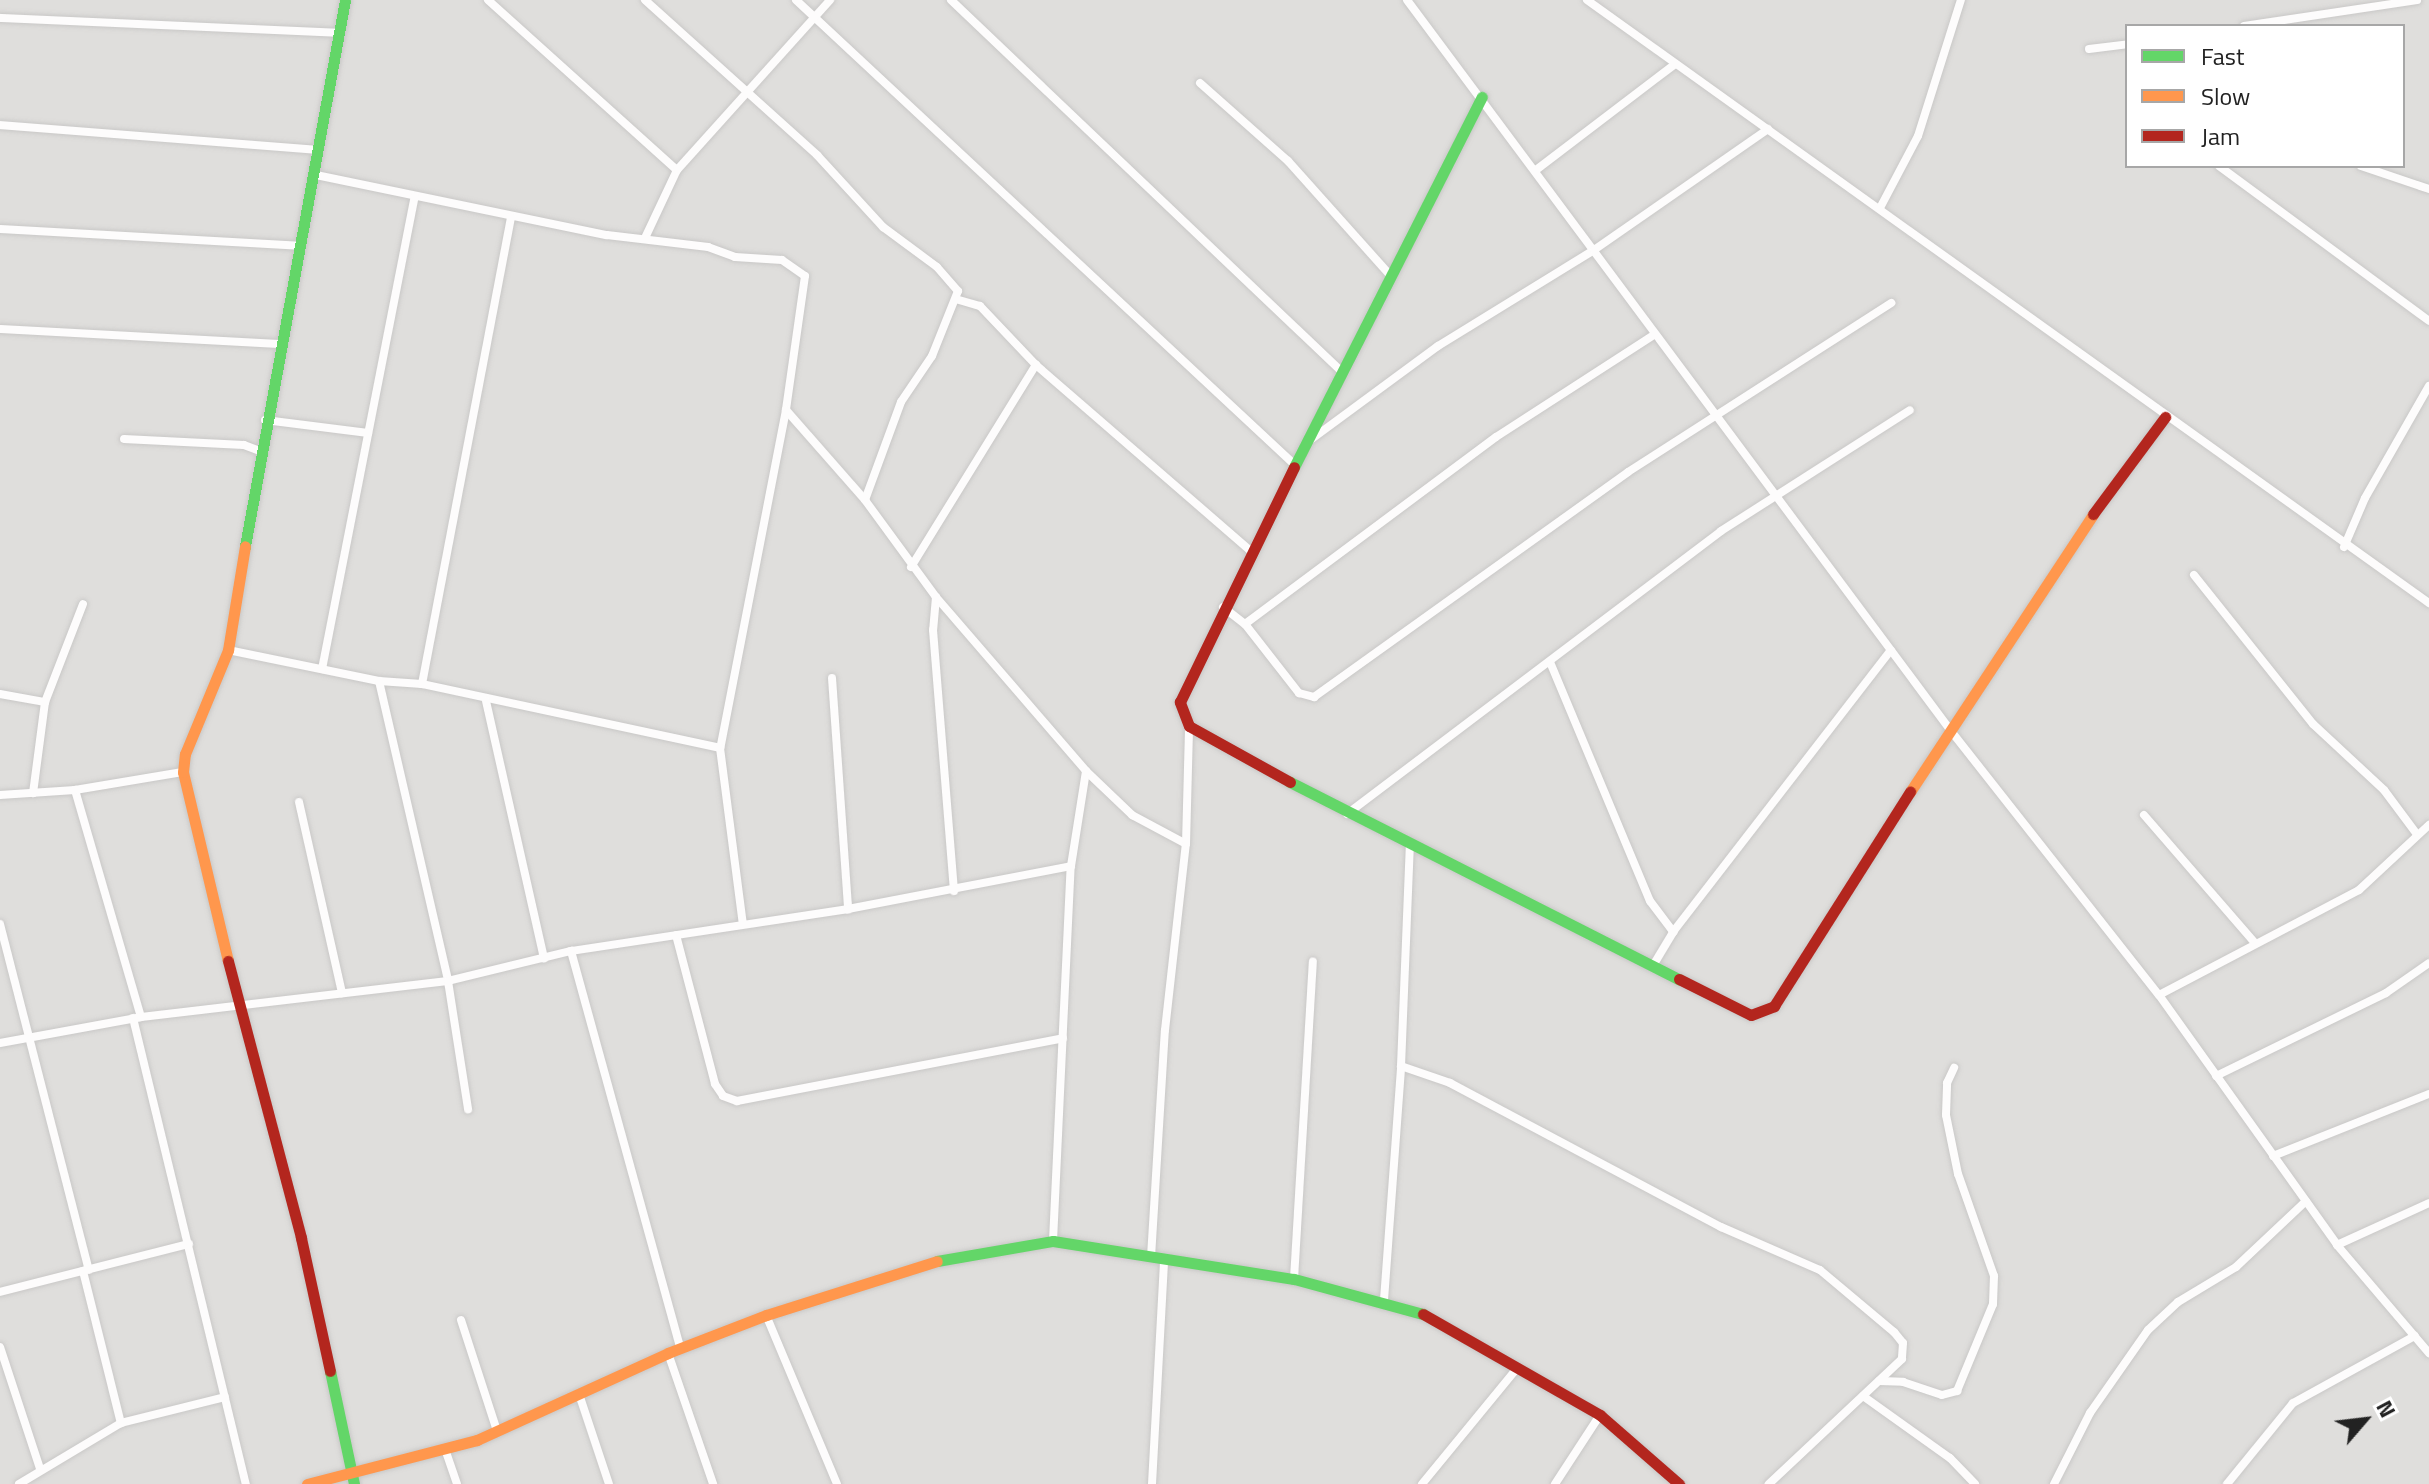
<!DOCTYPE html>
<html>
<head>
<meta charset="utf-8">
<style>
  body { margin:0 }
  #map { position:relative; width:2429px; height:1484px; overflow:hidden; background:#f0eeeb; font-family:"Titillium Web",sans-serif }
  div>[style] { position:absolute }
  .residential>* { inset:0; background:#dfdedc }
  .roads { filter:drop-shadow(0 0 2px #c9c8c7) drop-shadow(0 0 2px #c9c8c7) }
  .street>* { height:8px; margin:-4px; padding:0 4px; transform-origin:4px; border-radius:4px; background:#fdfcfc }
  .fast>* { height:11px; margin:-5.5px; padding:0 5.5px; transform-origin:5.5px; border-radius:5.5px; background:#63d668 }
  .slow>* { height:11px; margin:-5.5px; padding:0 5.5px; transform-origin:5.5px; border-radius:5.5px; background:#ff974d }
  .jam>* { height:11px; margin:-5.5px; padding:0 5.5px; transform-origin:5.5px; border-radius:5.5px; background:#b3261e }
  span { translate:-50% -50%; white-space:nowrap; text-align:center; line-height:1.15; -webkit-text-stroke:8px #fff; paint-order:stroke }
  .legend { position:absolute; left:2125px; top:24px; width:280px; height:144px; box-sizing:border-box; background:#fff; border:2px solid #a7a7a7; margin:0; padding:10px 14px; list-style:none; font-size:24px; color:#222 }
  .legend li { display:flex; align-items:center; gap:16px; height:40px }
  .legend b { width:40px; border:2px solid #a7a7a7 }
  .north { position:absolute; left:2325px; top:1380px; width:80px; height:80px; -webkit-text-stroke:6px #fff; paint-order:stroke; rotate:62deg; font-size:22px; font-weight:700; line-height:32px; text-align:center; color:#222 }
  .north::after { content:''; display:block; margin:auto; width:28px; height:36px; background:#222; clip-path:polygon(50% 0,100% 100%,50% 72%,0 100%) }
</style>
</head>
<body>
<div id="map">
  <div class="residential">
    <i style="clip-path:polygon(evenodd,0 0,2429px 0,2429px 1484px,0 1484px,0 0,2127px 26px,2403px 26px,2403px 166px,2127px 166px,2127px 26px)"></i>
  </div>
  <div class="roads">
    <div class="street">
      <i style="left:488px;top:0;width:254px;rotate:42deg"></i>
      <i style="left:645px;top:0;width:232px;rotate:42deg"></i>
      <i style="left:817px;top:155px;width:98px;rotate:47.5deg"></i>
      <i style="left:883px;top:227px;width:67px;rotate:36.5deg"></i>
      <i style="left:937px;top:267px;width:32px;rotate:49deg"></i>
      <i style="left:958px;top:291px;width:70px;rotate:111.8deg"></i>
      <i style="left:932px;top:356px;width:55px;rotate:124deg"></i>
      <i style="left:901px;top:402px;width:104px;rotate:110.2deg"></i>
      <i style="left:796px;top:0;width:682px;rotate:42.98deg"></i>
      <i style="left:951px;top:0;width:540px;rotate:43.57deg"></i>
      <i style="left:1407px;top:0;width:911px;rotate:53.34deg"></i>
      <i style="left:1951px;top:731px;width:336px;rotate:51.8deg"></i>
      <i style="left:2159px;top:995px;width:307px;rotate:54.5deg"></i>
      <i style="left:2337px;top:1245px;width:142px;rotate:49.6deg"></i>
      <i style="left:1587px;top:0;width:1036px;rotate:35.61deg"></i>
      <i style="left:0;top:18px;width:339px;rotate:2.5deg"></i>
      <i style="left:2244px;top:26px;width:175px;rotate:-8.5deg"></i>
      <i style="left:2089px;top:49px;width:38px;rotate:-7deg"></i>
      <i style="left:1200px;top:83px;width:118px;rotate:41.6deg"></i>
      <i style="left:1288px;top:161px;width:154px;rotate:48.2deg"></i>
      <i style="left:0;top:125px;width:319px;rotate:4.5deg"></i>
      <i style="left:2219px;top:166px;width:261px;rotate:36.4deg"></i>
      <i style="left:2361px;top:166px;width:72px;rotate:18.7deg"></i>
      <i style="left:1536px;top:170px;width:175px;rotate:-37.3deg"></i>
      <i style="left:316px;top:175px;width:297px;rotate:11.7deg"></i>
      <i style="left:607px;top:235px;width:102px;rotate:6.8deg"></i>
      <i style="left:708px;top:247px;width:29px;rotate:20deg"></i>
      <i style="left:735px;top:257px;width:47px;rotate:3.7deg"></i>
      <i style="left:782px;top:260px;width:28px;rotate:35deg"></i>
      <i style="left:805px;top:276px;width:135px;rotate:98.1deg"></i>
      <i style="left:786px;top:410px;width:344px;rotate:101deg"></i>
      <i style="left:720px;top:748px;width:177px;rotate:82.6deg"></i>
      <i style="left:1880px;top:208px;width:81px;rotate:-62.2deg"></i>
      <i style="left:1918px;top:136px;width:143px;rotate:-72.5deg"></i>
      <i style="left:0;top:229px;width:300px;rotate:3.2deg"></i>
      <i style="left:645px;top:238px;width:75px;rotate:-64.8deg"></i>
      <i style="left:677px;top:170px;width:229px;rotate:-48deg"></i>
      <i style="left:959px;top:300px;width:22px;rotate:16deg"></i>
      <i style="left:980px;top:306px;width:81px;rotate:46.5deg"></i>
      <i style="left:1036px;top:365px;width:284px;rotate:40.9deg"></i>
      <i style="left:0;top:329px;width:280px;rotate:3.1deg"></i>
      <i style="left:786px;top:410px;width:120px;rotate:48.7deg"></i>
      <i style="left:865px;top:500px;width:120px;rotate:53.8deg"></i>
      <i style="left:936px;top:597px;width:230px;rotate:49.2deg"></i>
      <i style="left:1086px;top:771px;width:64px;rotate:43.7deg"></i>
      <i style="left:1132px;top:815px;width:61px;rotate:28.2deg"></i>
      <i style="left:265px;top:420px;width:104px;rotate:7.2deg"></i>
      <i style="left:124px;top:439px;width:120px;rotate:2.9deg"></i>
      <i style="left:244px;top:445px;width:17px;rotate:21deg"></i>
      <i style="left:1309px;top:441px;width:160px;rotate:-36.4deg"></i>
      <i style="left:1438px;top:346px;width:183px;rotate:-31.6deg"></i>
      <i style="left:1594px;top:250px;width:212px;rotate:-34.8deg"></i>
      <i style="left:2344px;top:547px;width:53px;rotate:-66.8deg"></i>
      <i style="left:2365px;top:498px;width:129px;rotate:-60.3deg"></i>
      <i style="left:911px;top:567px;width:238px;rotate:-58.3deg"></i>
      <i style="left:2194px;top:575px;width:191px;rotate:51.4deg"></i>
      <i style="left:2313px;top:724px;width:97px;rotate:42.9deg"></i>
      <i style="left:2384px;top:790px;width:54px;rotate:53.3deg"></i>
      <i style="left:936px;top:597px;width:33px;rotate:95deg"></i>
      <i style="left:933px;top:630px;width:262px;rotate:85.4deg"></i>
      <i style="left:1223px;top:607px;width:28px;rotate:38deg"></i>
      <i style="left:1245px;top:624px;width:88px;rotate:52deg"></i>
      <i style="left:1299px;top:693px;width:16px;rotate:15deg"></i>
      <i style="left:1314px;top:697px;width:386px;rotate:-35.6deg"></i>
      <i style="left:1628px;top:472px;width:313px;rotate:-32.7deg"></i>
      <i style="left:1245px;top:624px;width:313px;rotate:-36.7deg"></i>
      <i style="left:1496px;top:437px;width:189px;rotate:-32.9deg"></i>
      <i style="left:228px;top:650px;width:154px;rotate:11.6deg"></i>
      <i style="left:379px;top:681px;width:43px;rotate:4deg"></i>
      <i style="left:422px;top:684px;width:305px;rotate:12.1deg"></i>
      <i style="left:1550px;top:662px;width:259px;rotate:67.3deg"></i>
      <i style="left:1650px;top:901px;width:39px;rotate:53deg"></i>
      <i style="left:322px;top:669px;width:481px;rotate:-78.9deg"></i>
      <i style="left:832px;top:678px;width:232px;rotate:86deg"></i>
      <i style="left:379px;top:681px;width:308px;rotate:77deg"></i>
      <i style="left:448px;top:981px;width:130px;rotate:81.1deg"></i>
      <i style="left:422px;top:684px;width:475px;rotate:-79.2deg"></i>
      <i style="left:0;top:694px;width:46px;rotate:10.1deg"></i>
      <i style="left:45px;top:702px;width:92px;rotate:97.5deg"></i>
      <i style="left:486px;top:701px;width:264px;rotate:77.3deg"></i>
      <i style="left:45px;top:702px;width:105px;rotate:-68.8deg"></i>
      <i style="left:75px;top:790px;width:236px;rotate:73.8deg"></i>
      <i style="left:0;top:795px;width:75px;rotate:-3.8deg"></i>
      <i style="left:75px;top:790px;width:109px;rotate:-9.5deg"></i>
      <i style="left:299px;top:802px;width:196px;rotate:77.3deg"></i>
      <i style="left:1347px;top:814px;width:469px;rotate:-37.1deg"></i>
      <i style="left:1721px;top:531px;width:224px;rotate:-32.6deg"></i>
      <i style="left:2144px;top:815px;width:169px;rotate:49.1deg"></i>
      <i style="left:0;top:924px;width:357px;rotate:75.6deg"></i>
      <i style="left:676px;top:935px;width:154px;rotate:75.3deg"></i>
      <i style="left:715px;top:1084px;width:14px;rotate:56deg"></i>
      <i style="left:723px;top:1096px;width:15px;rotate:20deg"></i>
      <i style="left:737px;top:1101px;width:332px;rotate:-10.9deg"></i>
      <i style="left:571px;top:951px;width:280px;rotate:-8.6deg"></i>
      <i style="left:848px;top:909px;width:227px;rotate:-10.9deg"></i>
      <i style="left:1654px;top:964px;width:37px;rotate:-59deg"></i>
      <i style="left:1673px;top:932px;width:356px;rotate:-52.3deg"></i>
      <i style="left:2159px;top:995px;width:226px;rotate:-27.7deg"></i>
      <i style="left:2359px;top:890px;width:96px;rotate:-42.9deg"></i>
      <i style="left:133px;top:1018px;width:480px;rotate:76.4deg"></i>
      <i style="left:0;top:1043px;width:143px;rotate:-10.4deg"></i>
      <i style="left:141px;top:1017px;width:309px;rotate:-6.7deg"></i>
      <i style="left:448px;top:981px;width:127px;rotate:-13.7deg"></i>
      <i style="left:571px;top:951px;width:412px;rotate:74.6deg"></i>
      <i style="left:1401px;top:1066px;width:52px;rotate:19.1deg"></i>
      <i style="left:1450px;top:1083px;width:307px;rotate:28deg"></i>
      <i style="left:1721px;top:1227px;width:108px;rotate:23.5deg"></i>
      <i style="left:1820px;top:1270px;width:97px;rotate:40deg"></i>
      <i style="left:1894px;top:1332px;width:14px;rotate:51deg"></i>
      <i style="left:1903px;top:1343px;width:16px;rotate:94deg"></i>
      <i style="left:1902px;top:1359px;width:183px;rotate:136.8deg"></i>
      <i style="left:2216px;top:1076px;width:189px;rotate:-26deg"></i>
      <i style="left:2386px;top:993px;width:52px;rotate:-34.9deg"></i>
      <i style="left:2273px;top:1156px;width:168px;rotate:-21.7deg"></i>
      <i style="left:1053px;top:1241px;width:375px;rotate:-87.3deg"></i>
      <i style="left:1071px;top:866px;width:96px;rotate:-81deg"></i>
      <i style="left:2337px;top:1245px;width:101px;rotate:-24.5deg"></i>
      <i style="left:1151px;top:1257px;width:227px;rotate:-86.5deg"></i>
      <i style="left:1165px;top:1030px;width:187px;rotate:-83.6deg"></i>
      <i style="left:1186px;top:844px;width:118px;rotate:-88.5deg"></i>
      <i style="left:83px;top:1271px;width:157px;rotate:76deg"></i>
      <i style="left:1294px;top:1279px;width:318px;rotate:-86.6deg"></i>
      <i style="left:0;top:1292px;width:195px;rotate:-14.3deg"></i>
      <i style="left:1384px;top:1300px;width:235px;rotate:-85.8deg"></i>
      <i style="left:1401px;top:1066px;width:223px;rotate:-87.7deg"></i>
      <i style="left:766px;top:1315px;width:183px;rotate:67.2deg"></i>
      <i style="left:461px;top:1320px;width:117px;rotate:72deg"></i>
      <i style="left:0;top:1347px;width:128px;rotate:71.8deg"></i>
      <i style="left:668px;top:1353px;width:139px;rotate:71deg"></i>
      <i style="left:1879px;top:1381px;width:24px;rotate:2deg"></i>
      <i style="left:1903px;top:1382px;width:41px;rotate:18.4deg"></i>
      <i style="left:1942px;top:1395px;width:16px;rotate:-15deg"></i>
      <i style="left:1957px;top:1391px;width:94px;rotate:-67.5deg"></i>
      <i style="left:1993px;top:1304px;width:28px;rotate:-88deg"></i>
      <i style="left:1994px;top:1276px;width:108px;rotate:-109.4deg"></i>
      <i style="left:1958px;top:1174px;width:60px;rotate:-101.5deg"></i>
      <i style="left:1946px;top:1115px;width:32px;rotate:-88deg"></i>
      <i style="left:1947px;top:1083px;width:17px;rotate:-65deg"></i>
      <i style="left:1863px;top:1396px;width:107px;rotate:35.5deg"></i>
      <i style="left:1950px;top:1458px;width:36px;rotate:46deg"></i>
      <i style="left:580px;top:1397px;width:92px;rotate:71.6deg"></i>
      <i style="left:445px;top:1449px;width:37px;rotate:71deg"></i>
      <i style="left:19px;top:1484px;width:119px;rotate:-30.9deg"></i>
      <i style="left:121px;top:1423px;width:107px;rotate:-14deg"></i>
      <i style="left:1152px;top:1484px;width:223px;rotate:-86.9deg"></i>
      <i style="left:1422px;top:1484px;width:151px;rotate:-50.6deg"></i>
      <i style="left:1555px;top:1484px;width:82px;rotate:-56.9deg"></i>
      <i style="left:2054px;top:1484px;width:80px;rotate:-63.1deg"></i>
      <i style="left:2090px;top:1413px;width:101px;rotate:-55.1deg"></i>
      <i style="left:2148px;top:1330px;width:41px;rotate:-43deg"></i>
      <i style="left:2178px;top:1302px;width:68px;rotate:-31.1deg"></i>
      <i style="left:2236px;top:1267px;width:96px;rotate:-43.3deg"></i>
      <i style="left:2227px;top:1484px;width:104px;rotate:-50.8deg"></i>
      <i style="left:2293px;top:1403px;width:139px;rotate:-28.8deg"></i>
    </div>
    <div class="fast">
      <i style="left:1294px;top:467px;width:415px;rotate:-63.1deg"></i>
      <i style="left:245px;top:546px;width:555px;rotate:-79.62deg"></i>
      <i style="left:1290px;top:782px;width:436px;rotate:26.9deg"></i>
      <i style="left:937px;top:1261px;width:118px;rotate:-9.8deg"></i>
      <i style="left:1053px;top:1241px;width:244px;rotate:9deg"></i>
      <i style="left:1294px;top:1279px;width:134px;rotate:15.2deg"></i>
      <i style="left:330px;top:1371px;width:116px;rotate:78deg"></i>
    </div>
    <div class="slow">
      <i style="left:1910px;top:792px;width:333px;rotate:-56.6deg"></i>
      <i style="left:228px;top:961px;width:194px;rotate:-103.4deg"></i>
      <i style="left:183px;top:772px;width:18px;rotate:-84deg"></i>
      <i style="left:185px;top:754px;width:113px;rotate:-67.5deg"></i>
      <i style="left:228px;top:650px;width:105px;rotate:-80.7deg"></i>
      <i style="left:307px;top:1484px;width:176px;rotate:-14.5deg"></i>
      <i style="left:477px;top:1440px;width:210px;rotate:-24.5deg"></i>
      <i style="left:668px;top:1353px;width:105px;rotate:-21.2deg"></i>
      <i style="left:766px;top:1315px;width:179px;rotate:-17.5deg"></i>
    </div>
    <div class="jam">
      <i style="left:2093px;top:514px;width:121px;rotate:-53.4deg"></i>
      <i style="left:1290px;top:782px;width:115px;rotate:-151deg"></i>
      <i style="left:1189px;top:726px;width:26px;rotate:-111deg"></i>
      <i style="left:1180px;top:702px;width:261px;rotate:-64.1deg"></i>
      <i style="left:228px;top:961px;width:286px;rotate:75.2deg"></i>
      <i style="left:301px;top:1238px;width:136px;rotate:77.7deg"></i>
      <i style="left:1679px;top:979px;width:80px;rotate:26.6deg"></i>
      <i style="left:1751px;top:1015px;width:25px;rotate:-21deg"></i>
      <i style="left:1774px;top:1006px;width:254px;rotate:-57.6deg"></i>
      <i style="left:1423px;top:1314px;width:204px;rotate:29.7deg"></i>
      <i style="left:1600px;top:1415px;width:105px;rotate:41.1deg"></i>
    </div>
  </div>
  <ul class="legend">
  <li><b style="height:10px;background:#63d668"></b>Fast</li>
  <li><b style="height:10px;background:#ff974d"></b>Slow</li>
  <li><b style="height:10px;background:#b3261e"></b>Jam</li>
  </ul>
  <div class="north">N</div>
</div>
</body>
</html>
